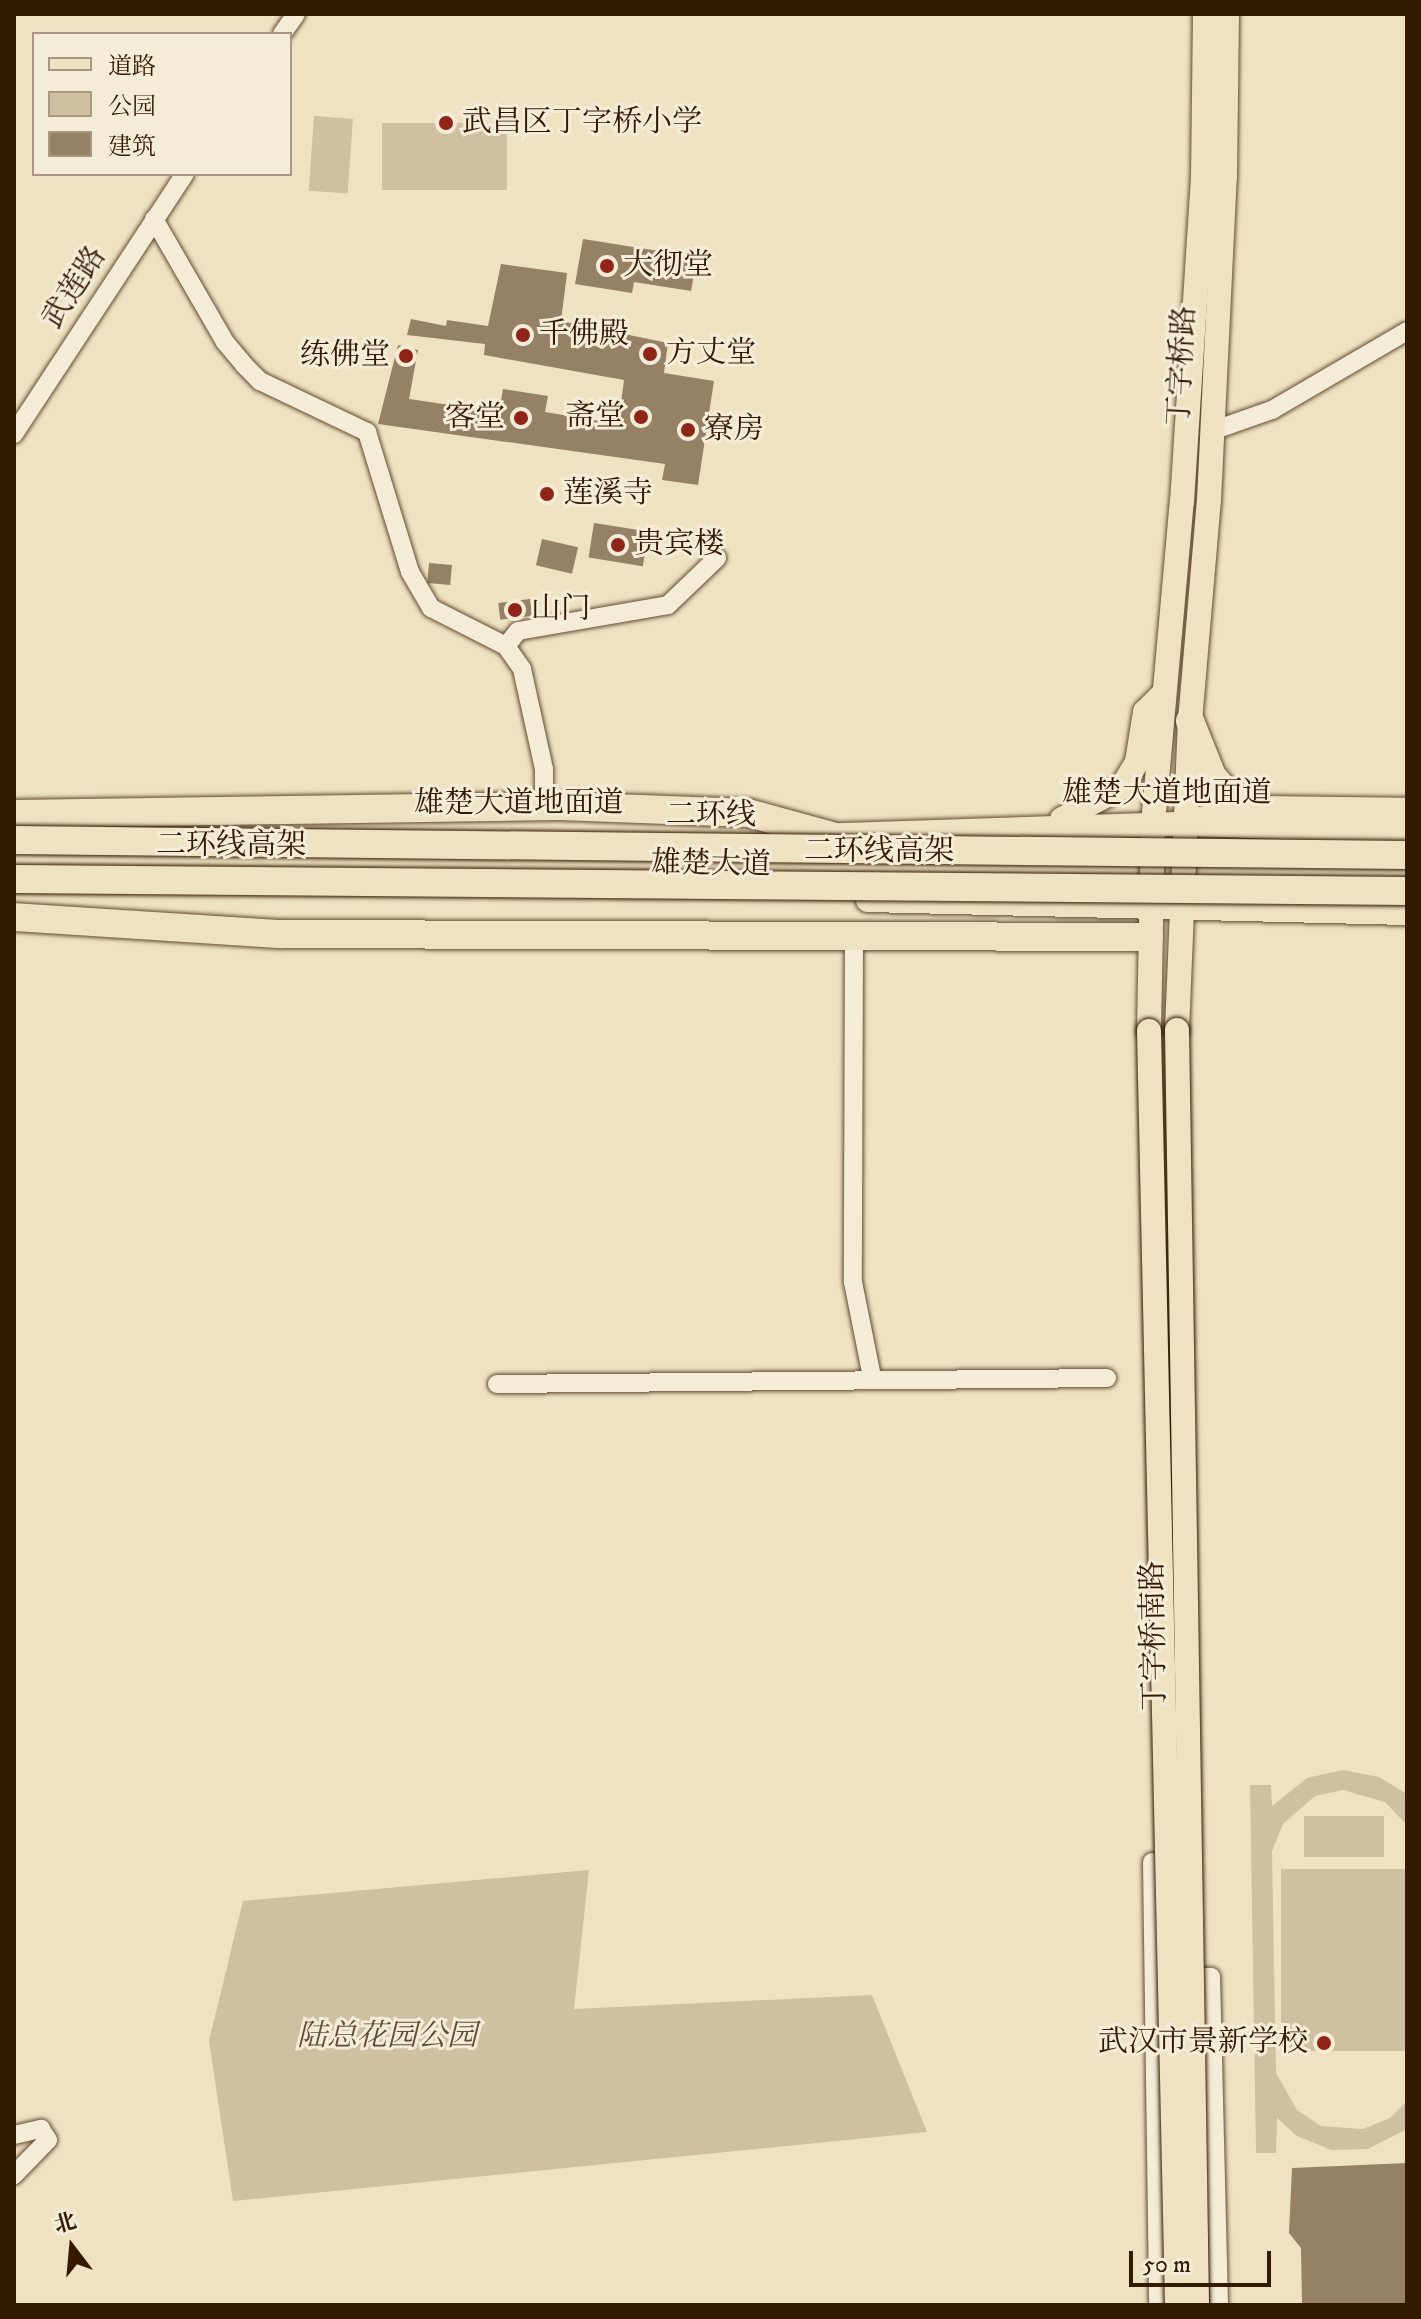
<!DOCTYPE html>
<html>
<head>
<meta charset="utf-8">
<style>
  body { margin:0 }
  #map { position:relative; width:1421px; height:2319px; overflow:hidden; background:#efe2c2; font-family:"IM FELL DW Pica","Noto Serif SC",serif }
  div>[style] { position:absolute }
  .green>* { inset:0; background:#cfc0a2; transform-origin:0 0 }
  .building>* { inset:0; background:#958266; transform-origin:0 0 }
  .roads { filter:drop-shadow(0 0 2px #634b33) drop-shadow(0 0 2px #634b33) }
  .minor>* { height:18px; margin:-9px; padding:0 9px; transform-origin:9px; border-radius:9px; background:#f5ecd7 }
  .major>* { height:24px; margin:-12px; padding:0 12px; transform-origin:12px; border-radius:12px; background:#efe2c2 }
  .highway>* { height:28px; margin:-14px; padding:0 14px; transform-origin:14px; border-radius:14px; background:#efe2c2 }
  .bridges { filter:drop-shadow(0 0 2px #341903) drop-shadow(0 0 2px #341903) }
  .major-bridge>* { height:24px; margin:-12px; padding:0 12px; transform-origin:12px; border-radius:12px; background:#efe2c2 }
  .highway-bridge>* { height:28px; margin:-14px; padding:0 14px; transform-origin:14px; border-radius:14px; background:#efe2c2 }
  .dots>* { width:22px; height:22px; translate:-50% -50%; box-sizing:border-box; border:4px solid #f5ecd7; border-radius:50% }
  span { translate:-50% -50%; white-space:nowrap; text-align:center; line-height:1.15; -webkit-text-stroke:6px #f5ecd7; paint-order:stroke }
  .poi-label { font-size:30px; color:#341903 }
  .left { translate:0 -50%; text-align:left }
  .right { translate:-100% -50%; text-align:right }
  .street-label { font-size:30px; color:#341903 }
  .park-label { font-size:30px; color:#624b33; font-style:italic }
  .frame { position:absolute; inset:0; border:16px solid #341903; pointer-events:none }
  .legend { position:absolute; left:32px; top:32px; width:260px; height:144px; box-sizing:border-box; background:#f5ecd7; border:2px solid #a89882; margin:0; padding:10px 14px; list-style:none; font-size:24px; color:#341903 }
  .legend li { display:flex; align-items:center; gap:16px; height:40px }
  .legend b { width:40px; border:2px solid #a89882 }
  .north { position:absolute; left:32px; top:2207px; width:80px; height:80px; -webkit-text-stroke:6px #f5ecd7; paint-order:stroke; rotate:344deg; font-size:22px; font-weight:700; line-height:32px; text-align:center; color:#341903 }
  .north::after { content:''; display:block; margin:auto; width:28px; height:36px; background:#341903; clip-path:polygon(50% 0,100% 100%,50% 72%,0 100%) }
  .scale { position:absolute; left:1129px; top:2251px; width:142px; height:36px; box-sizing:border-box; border:4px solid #341903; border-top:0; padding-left:10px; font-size:24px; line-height:28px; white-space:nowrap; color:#341903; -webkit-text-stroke:6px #f5ecd7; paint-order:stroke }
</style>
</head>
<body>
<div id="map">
  <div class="green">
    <i style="left:314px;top:116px;width:39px;height:75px;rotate:4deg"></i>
    <i style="left:382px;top:123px;width:125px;height:67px"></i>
    <i style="clip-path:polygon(1343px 1770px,1379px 1777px,1407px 1794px,1407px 1825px,1385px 1802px,1343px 1790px,1315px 1796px,1283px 1824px,1272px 1851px,1276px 2073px,1297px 2110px,1321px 2126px,1363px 2129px,1390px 2118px,1407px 2101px,1407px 2129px,1368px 2149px,1331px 2150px,1297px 2136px,1277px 2118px,1276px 2153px,1256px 2153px,1250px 1785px,1271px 1785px,1272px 1806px,1307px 1778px)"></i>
    <i style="left:1384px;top:1816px;width:41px;height:80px;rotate:90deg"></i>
    <i style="left:1407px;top:1869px;width:182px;height:126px;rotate:90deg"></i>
    <i style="clip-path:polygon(589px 1870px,574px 2009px,872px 1995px,927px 2132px,233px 2201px,209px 2041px,243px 1901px)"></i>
  </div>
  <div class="building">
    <i style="clip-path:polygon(583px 239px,697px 257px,691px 291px,634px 282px,632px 293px,575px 284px)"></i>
    <i style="clip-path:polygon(501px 264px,567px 273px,561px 321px,668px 343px,664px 373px,714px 381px,698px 485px,662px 480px,665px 464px,378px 424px,398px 345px,418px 350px,409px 399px,499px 412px,503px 389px,548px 396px,545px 412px,618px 424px,624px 380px,484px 355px,485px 344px,407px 335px,411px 319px,446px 326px,447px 320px,488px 326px)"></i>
    <i style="left:594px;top:523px;width:55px;height:35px;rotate:9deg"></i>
    <i style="left:542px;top:539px;width:37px;height:27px;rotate:13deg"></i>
    <i style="left:429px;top:563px;width:23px;height:20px;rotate:5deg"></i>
    <i style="left:530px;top:599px;width:17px;height:32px;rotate:83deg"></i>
    <i style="clip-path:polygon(1407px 2163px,1407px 2305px,1302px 2305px,1301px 2248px,1289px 2233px,1292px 2168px)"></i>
  </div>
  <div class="roads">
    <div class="minor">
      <i style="left:282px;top:34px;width:24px;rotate:-55deg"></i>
      <i style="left:154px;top:219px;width:142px;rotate:60deg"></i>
      <i style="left:225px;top:342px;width:30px;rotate:50deg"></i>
      <i style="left:244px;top:365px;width:23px;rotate:45deg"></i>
      <i style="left:260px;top:381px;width:119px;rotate:25.5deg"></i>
      <i style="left:367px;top:432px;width:146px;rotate:72.9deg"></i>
      <i style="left:410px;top:572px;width:42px;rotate:59.7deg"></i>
      <i style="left:431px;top:608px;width:84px;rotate:26.9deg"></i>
      <i style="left:506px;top:646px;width:28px;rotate:55deg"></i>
      <i style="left:522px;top:669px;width:102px;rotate:77.6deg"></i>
      <i style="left:544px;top:769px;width:37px;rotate:90deg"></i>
      <i style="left:1212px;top:431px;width:64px;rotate:-19.3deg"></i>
      <i style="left:1272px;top:410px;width:156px;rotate:-30.3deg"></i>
      <i style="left:14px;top:434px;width:311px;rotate:-56.7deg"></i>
      <i style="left:506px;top:646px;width:19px;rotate:-51deg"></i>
      <i style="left:518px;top:631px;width:152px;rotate:-9.8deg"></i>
      <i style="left:668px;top:605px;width:68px;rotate:-43.8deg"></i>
      <i style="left:854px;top:936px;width:346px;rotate:90.2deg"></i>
      <i style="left:853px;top:1282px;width:97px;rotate:78.7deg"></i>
      <i style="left:497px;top:1384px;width:610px;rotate:-0.56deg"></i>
      <i style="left:1152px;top:1862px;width:443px;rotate:89.2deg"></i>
      <i style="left:1179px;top:1978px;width:32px;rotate:-2deg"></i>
      <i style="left:1211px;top:1977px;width:328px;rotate:88.6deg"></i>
      <i style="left:14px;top:2135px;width:28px;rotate:-13deg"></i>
      <i style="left:41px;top:2129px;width:13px;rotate:58deg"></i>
      <i style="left:48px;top:2140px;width:49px;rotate:134.2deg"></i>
    </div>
    <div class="major">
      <i style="left:1062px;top:819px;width:68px;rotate:-28.1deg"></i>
      <i style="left:1122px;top:787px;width:29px;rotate:-59deg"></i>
      <i style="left:1137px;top:762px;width:51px;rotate:-80.9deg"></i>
      <i style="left:1145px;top:712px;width:23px;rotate:-45deg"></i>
      <i style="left:814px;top:836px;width:371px;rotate:-1.9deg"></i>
      <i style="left:1185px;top:824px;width:222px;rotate:1.8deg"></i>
      <i style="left:868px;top:900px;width:539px;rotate:1.38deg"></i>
      <i style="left:1177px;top:1030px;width:309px;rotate:-87.6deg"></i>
      <i style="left:1190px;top:721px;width:222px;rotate:-85.1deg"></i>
      <i style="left:1209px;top:500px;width:324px;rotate:-87.2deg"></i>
      <i style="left:1225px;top:176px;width:162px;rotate:-89.3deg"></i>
      <i style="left:1149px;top:1031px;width:207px;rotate:-88.9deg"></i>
      <i style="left:1153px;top:824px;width:323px;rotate:-84.9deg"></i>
      <i style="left:1182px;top:502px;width:325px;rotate:-86.3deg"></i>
      <i style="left:1203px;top:178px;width:164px;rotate:-89.3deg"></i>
    </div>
    <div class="highway">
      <i style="left:1190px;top:721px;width:59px;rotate:68.2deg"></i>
      <i style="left:1212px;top:776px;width:28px;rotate:49deg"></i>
      <i style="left:1230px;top:797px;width:27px;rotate:28deg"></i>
      <i style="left:14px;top:814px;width:546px;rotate:-0.84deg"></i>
      <i style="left:560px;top:806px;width:188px;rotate:2.1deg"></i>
      <i style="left:748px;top:813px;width:87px;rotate:15.3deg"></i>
      <i style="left:1185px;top:824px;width:70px;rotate:-11.5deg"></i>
      <i style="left:1254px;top:810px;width:153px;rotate:0.7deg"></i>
      <i style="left:14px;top:917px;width:266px;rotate:3.7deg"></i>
      <i style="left:279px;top:934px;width:870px;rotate:0.2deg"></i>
    </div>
  </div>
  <div class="bridges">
    <div class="major-bridge">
      <i style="left:1177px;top:1030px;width:1275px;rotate:89.1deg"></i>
      <i style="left:1149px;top:1031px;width:1274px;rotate:88.74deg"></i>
    </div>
    <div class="highway-bridge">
      <i style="left:14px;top:840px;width:1393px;rotate:0.62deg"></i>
      <i style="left:14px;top:879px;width:1393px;rotate:0.49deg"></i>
    </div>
  </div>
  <div class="dots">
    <i style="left:446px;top:123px;background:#8f2418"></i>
    <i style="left:607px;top:266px;background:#8f2418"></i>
    <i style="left:523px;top:335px;background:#8f2418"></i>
    <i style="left:650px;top:354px;background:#8f2418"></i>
    <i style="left:406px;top:356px;background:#8f2418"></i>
    <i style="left:641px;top:417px;background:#8f2418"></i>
    <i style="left:521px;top:418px;background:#8f2418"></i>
    <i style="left:688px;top:430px;background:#8f2418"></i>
    <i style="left:547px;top:494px;background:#8f2418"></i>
    <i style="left:618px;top:545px;background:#8f2418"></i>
    <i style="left:515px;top:610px;background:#8f2418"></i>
    <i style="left:1324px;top:2043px;background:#8f2418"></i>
  </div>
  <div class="poi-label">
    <span class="left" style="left:462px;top:123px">武昌区丁字桥小学</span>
    <span class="left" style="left:623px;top:266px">大彻堂</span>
    <span class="left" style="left:539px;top:335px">千佛殿</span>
    <span class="left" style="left:666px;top:354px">方丈堂</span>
    <span class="right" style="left:390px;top:356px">练佛堂</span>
    <span class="right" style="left:625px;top:417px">斋堂</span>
    <span class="right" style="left:505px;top:418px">客堂</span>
    <span class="left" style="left:704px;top:430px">寮房</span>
    <span class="left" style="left:563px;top:494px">莲溪寺</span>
    <span class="left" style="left:634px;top:545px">贵宾楼</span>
    <span class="left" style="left:531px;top:610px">山门</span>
    <span class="right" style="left:1308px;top:2043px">武汉市景新学校</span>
  </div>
  <div class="street-label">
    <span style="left:75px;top:288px;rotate:-57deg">武莲路</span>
    <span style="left:1183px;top:366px;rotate:-87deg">丁字桥路</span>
    <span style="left:1167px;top:794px">雄楚大道地面道</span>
    <span style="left:519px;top:804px">雄楚大道地面道</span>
    <span style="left:711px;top:816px">二环线</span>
    <span style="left:231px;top:846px">二环线高架</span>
    <span style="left:879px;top:852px">二环线高架</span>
    <span style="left:711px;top:865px;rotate:1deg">雄楚大道</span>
    <span style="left:1155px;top:1636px;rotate:-91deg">丁字桥南路</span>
  </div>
  <div class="park-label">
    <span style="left:387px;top:2037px">陆总花园公园</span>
  </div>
  <div class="frame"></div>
  <ul class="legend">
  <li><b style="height:10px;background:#efe2c2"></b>道路</li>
  <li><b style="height:22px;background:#cfc0a2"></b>公园</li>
  <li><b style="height:22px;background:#958266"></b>建筑</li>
  </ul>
  <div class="north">北</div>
  <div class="scale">50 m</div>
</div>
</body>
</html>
